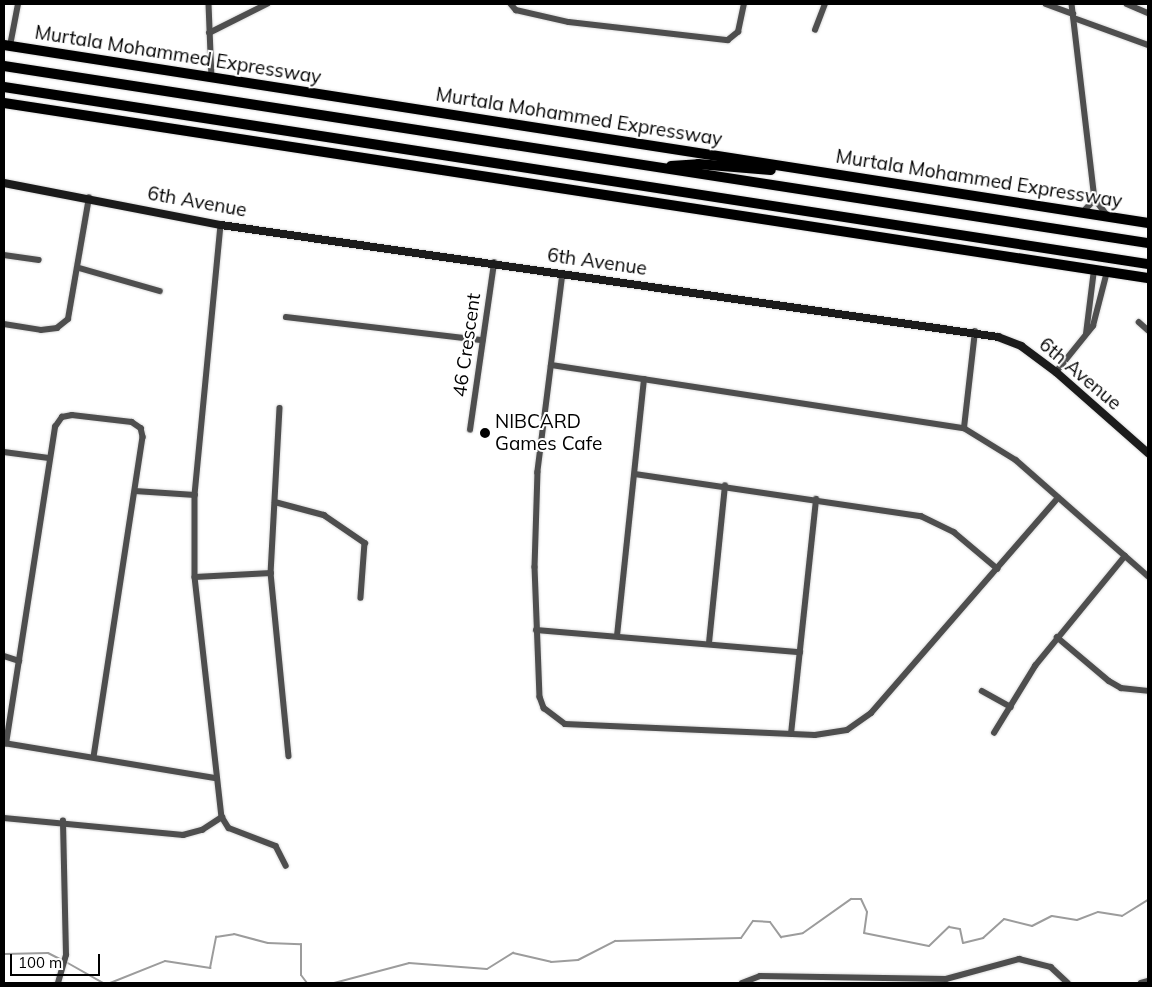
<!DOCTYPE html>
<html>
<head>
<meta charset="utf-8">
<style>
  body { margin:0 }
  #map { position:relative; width:1152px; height:987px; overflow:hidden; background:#fff; font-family:Mulish,sans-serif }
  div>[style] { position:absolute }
  .stream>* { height:2px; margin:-1px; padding:0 1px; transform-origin:1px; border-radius:1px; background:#9c9c9c }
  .roads { filter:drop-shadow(0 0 1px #dbdbdb) drop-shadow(0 0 1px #dbdbdb) }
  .street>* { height:5.5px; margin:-2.75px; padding:0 2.75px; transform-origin:2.75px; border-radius:2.75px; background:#4e4e4e }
  .secondary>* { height:8px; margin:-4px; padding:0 4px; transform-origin:4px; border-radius:4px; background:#1b1b1b }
  .highway>* { height:10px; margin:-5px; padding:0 5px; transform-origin:5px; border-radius:5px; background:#000 }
  .dots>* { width:14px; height:14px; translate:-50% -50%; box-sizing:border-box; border:2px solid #fff; border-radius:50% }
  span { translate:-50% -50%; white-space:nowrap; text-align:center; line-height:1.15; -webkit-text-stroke:4px #fff; paint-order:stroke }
  .street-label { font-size:19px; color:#000 }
  .poi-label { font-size:19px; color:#000 }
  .left { translate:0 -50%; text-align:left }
  .frame { position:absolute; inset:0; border:5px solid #000; pointer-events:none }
  .scale { position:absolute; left:10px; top:954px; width:90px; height:22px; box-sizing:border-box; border:2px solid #000; border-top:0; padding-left:6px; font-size:15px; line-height:18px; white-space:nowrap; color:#000; -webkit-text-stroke:4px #fff; paint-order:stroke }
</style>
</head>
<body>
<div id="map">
  <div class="stream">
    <i style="left:4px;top:954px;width:44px;rotate:-1.3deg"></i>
    <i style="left:48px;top:953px;width:16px;rotate:27deg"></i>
    <i style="left:66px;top:962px;width:43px;rotate:29.6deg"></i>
    <i style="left:110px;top:983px;width:59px;rotate:-21.8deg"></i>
    <i style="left:165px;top:961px;width:46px;rotate:8.8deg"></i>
    <i style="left:210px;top:968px;width:32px;rotate:-79deg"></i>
    <i style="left:216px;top:937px;width:18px;rotate:-9deg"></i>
    <i style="left:234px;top:934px;width:35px;rotate:15deg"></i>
    <i style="left:268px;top:943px;width:33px;rotate:2deg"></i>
    <i style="left:301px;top:944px;width:31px;rotate:90deg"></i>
    <i style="left:301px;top:975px;width:10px;rotate:53deg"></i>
    <i style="left:334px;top:983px;width:78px;rotate:-14.9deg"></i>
    <i style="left:409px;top:963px;width:78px;rotate:4.4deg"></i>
    <i style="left:487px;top:969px;width:31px;rotate:-32deg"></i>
    <i style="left:513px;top:953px;width:39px;rotate:13deg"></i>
    <i style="left:551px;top:962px;width:27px;rotate:-4deg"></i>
    <i style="left:578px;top:960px;width:42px;rotate:-27.2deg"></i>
    <i style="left:615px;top:941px;width:126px;rotate:-1.4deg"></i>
    <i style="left:741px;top:938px;width:21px;rotate:-55deg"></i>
    <i style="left:753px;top:921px;width:17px;rotate:3deg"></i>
    <i style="left:770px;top:922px;width:19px;rotate:54deg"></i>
    <i style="left:781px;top:937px;width:22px;rotate:-10deg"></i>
    <i style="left:803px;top:933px;width:59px;rotate:-35.3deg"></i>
    <i style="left:851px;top:899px;width:10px"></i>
    <i style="left:861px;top:899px;width:14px;rotate:65deg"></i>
    <i style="left:867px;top:912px;width:21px;rotate:98deg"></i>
    <i style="left:864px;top:933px;width:66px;rotate:11.3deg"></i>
    <i style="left:929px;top:946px;width:28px;rotate:-44deg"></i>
    <i style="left:949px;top:927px;width:11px;rotate:10deg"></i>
    <i style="left:960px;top:929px;width:14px;rotate:78deg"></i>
    <i style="left:963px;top:943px;width:21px;rotate:-14deg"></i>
    <i style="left:983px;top:938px;width:28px;rotate:-42deg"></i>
    <i style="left:1004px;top:919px;width:29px;rotate:14deg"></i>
    <i style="left:1032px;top:926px;width:22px;rotate:-27deg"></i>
    <i style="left:1052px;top:916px;width:25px;rotate:9deg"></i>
    <i style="left:1077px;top:920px;width:22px;rotate:-21deg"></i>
    <i style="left:1098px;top:912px;width:24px;rotate:9deg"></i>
    <i style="left:1122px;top:916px;width:31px;rotate:-32deg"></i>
  </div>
  <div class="roads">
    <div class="street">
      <i style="left:209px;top:4px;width:74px;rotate:87.7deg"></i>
      <i style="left:511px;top:4px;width:8px;rotate:50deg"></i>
      <i style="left:516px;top:10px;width:54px;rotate:12.8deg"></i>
      <i style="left:569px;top:22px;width:160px;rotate:6.5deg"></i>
      <i style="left:728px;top:40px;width:13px;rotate:-39deg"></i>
      <i style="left:738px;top:32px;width:29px;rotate:-78deg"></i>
      <i style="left:1046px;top:4px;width:29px;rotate:20deg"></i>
      <i style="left:1072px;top:4px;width:196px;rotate:83.3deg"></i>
      <i style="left:1095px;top:199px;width:21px;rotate:53deg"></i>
      <i style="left:1127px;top:4px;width:23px;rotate:23deg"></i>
      <i style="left:1074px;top:18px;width:79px;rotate:20deg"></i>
      <i style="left:815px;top:30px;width:28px;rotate:-69deg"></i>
      <i style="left:209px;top:33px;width:65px;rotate:-26.6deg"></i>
      <i style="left:10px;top:46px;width:43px;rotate:-79.2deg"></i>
      <i style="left:1083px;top:212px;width:18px;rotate:-47deg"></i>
      <i style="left:221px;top:225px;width:271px;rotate:95.5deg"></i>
      <i style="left:195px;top:495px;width:82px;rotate:90deg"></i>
      <i style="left:195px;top:577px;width:242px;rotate:83.6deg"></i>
      <i style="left:222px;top:817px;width:13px;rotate:58deg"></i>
      <i style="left:229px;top:828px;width:50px;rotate:21deg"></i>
      <i style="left:276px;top:846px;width:22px;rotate:63deg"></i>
      <i style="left:4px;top:255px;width:35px;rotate:8deg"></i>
      <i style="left:79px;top:268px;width:84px;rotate:15.9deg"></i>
      <i style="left:563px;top:273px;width:201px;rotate:97.2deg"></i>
      <i style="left:538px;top:472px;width:95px;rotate:91.8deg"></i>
      <i style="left:535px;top:567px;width:130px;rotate:87.8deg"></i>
      <i style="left:540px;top:697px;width:12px;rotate:70deg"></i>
      <i style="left:544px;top:708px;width:26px;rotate:37deg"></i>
      <i style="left:565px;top:724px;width:250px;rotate:2.5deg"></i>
      <i style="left:815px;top:735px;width:32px;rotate:-9deg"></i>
      <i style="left:847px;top:730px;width:29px;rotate:-35deg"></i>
      <i style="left:871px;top:713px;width:285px;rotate:-49deg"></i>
      <i style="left:286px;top:317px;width:198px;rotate:6.7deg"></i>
      <i style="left:1139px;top:322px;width:12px;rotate:42deg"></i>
      <i style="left:4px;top:324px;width:37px;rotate:9deg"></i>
      <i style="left:41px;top:330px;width:16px;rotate:-7deg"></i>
      <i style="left:57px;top:328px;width:14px;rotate:-39deg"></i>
      <i style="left:68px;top:319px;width:123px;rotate:-80.2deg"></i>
      <i style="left:1086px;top:334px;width:64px;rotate:-82.9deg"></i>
      <i style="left:551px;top:365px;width:418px;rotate:8.7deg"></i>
      <i style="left:964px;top:428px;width:61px;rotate:31.6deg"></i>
      <i style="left:1016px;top:460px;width:176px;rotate:41.3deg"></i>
      <i style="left:1056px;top:372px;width:59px;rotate:-51.2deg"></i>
      <i style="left:1093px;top:326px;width:56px;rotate:-75.5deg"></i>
      <i style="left:280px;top:408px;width:165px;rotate:93.1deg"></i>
      <i style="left:271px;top:573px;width:184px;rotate:84.4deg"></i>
      <i style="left:964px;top:428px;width:97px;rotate:-83.5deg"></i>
      <i style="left:470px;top:430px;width:169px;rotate:-81.8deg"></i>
      <i style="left:4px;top:452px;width:45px;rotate:7.6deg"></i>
      <i style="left:635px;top:474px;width:289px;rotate:8.4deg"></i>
      <i style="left:921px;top:516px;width:37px;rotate:26deg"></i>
      <i style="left:954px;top:532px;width:57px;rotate:40.1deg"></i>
      <i style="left:135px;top:491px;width:60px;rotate:3.8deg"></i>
      <i style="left:275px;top:502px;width:51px;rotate:14.9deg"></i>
      <i style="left:324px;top:515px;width:50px;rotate:34.3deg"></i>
      <i style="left:365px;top:543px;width:55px;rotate:94.2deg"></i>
      <i style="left:195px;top:577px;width:76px;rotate:-3deg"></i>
      <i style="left:536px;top:630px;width:265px;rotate:4.8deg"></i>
      <i style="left:617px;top:636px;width:258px;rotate:-84deg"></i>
      <i style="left:1057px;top:637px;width:68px;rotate:40.2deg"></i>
      <i style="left:1109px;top:681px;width:14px;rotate:30deg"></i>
      <i style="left:1121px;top:688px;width:27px;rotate:6deg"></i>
      <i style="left:709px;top:643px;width:158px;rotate:-84.2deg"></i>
      <i style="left:4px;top:656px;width:16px;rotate:18deg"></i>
      <i style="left:982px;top:691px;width:33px;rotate:29deg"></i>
      <i style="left:994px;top:733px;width:79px;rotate:-58.5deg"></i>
      <i style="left:1035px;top:666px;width:142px;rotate:-50.7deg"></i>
      <i style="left:791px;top:734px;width:236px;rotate:-83.9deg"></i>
      <i style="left:4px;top:743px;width:215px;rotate:9.4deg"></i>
      <i style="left:6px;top:744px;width:321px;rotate:-81.2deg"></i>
      <i style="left:55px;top:427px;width:12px;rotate:-55deg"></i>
      <i style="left:62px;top:417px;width:10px;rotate:-11deg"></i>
      <i style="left:72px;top:415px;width:60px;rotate:6.7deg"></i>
      <i style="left:132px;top:422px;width:11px;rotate:34deg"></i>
      <i style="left:141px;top:428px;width:9px;rotate:77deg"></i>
      <i style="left:143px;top:437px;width:323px;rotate:98.7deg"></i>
      <i style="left:4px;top:818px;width:180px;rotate:5.4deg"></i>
      <i style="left:183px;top:835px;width:20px;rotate:-15deg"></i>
      <i style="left:202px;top:830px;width:24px;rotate:-33deg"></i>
      <i style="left:58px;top:983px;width:29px;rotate:-74deg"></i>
      <i style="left:66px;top:955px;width:134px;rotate:-91.3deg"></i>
      <i style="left:742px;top:983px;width:19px;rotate:-21deg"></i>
      <i style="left:760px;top:976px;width:186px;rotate:0.9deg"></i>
      <i style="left:946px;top:979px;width:76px;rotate:-15.3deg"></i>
      <i style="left:1019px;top:959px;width:33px;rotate:14deg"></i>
      <i style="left:1051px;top:967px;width:23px;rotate:43deg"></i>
      <i style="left:1141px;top:983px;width:7px;rotate:-16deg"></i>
    </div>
    <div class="secondary">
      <i style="left:4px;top:183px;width:221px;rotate:11deg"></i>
      <i style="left:221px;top:225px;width:785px;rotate:8.2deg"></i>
      <i style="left:998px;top:337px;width:25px;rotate:21deg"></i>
      <i style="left:1021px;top:346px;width:44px;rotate:36.6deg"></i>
      <i style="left:1056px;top:372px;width:123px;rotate:41.4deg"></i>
    </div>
    <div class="highway">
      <i style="left:4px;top:45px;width:1158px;rotate:8.84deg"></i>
      <i style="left:4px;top:66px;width:1158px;rotate:8.8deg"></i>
      <i style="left:4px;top:87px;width:1158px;rotate:8.8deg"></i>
      <i style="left:4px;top:103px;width:1157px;rotate:8.7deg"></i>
      <i style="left:671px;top:166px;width:27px;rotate:-4deg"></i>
      <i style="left:698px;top:164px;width:73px;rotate:4.7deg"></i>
    </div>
  </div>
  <div class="dots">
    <i style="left:485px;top:433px;background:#000"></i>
  </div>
  <div class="street-label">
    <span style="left:178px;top:55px;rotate:9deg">Murtala Mohammed Expressway</span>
    <span style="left:579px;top:117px;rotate:9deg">Murtala Mohammed Expressway</span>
    <span style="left:979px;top:179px;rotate:9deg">Murtala Mohammed Expressway</span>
    <span style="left:197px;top:202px;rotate:10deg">6th Avenue</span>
    <span style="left:597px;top:262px;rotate:8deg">6th Avenue</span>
    <span style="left:467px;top:345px;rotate:-82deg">46 Crescent</span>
    <span style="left:1080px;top:374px;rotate:40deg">6th Avenue</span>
  </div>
  <div class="poi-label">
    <span class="left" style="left:495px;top:433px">NIBCARD<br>Games Cafe</span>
  </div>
  <div class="frame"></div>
  <div class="scale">100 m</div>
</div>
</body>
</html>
